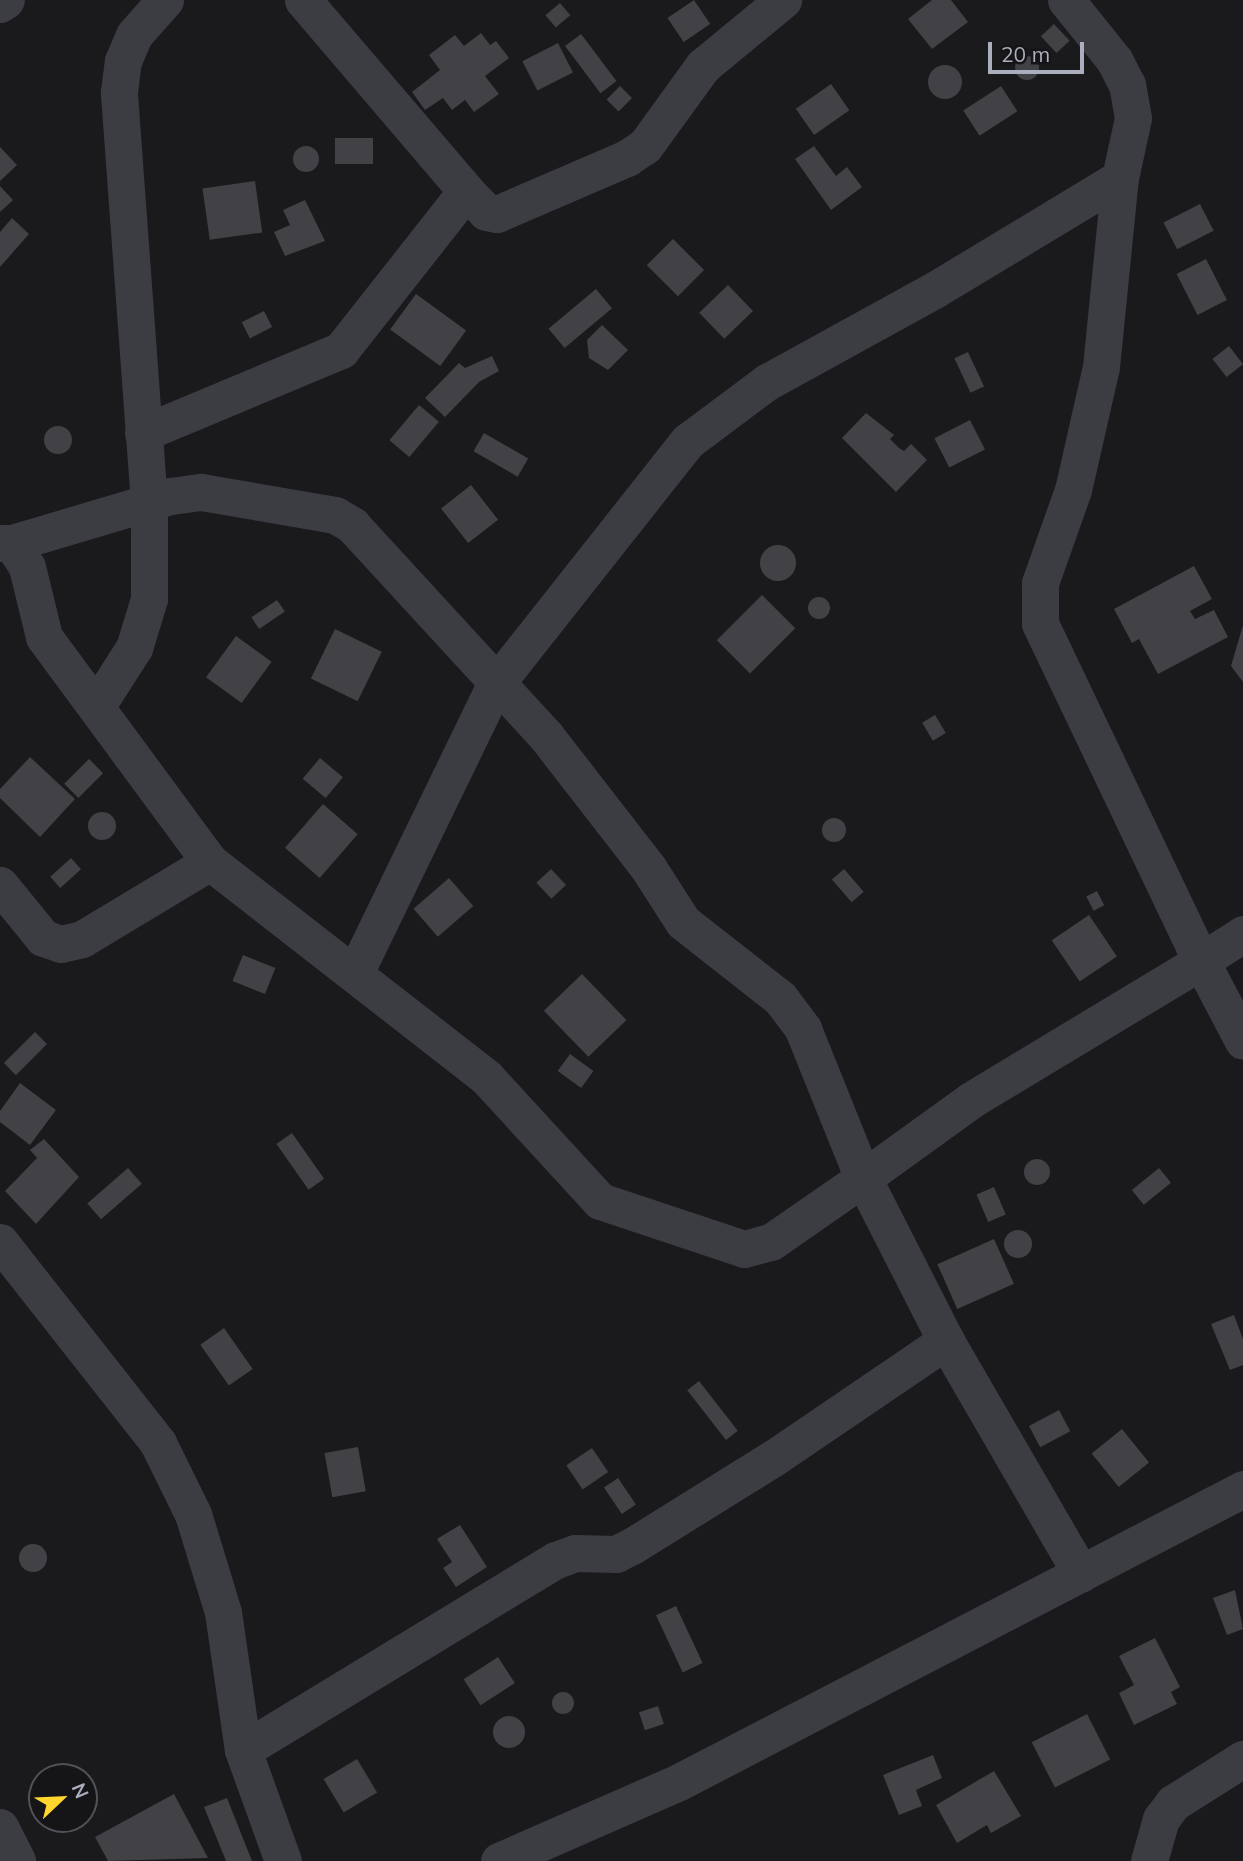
<!DOCTYPE html>
<html>
<head>
<meta charset="utf-8">
<style>
  body { margin:0 }
  #map { position:relative; width:1243px; height:1861px; overflow:hidden; background:#1a191c; font-family:Mulish,sans-serif }
  div>[style] { position:absolute }
  .building>* { inset:0; background:#414146; transform-origin:0 0 }
  .round { border-radius:50% }
  .street>* { height:37px; margin:-18.5px; padding:0 18.5px; transform-origin:18.5px; border-radius:18.5px; background:#3c3c43 }
  span { translate:-50% -50%; white-space:nowrap; text-align:center; line-height:1.15; -webkit-text-stroke:5px #151417; paint-order:stroke }
  .north { position:absolute; left:28px; top:1763px; width:70px; height:70px; box-sizing:border-box; background:#151417; border:2px solid #515259; border-radius:50%; rotate:67deg; font-size:19px; font-weight:700; line-height:28px; text-align:center; color:#abaebc }
  .north::after { content:''; display:block; margin:auto; width:24px; height:32px; background:#ffd62e; clip-path:polygon(50% 0,100% 100%,50% 72%,0 100%) }
  .scale { position:absolute; left:988px; top:42px; width:96px; height:32px; box-sizing:border-box; border:4px solid #abaebc; border-top:0; padding-left:9px; font-size:21px; line-height:24px; white-space:nowrap; color:#abaebc; -webkit-text-stroke:5px #151417; paint-order:stroke }
</style>
</head>
<body>
<div id="map">
  <div class="building">
    <i style="left:694px;top:0;width:29px;height:32px;rotate:56deg"></i>
    <i style="clip-path:polygon(932px 0,951px 0,968px 22px,932px 49px,908px 19px)"></i>
    <i style="left:560px;top:3px;width:16px;height:19px;rotate:50deg"></i>
    <i style="left:1054px;top:24px;width:23px;height:18px;rotate:47deg"></i>
    <i style="clip-path:polygon(481px 33px,490px 45px,496px 41px,509px 58px,485px 76px,499px 94px,474px 112px,465px 100px,452px 110px,443px 98px,425px 110px,412px 92px,440px 70px,429px 55px,455px 35px,464px 46px)"></i>
    <i style="left:581px;top:34px;width:59px;height:20px;rotate:53deg"></i>
    <i style="left:558px;top:43px;width:33px;height:40px;rotate:63deg"></i>
    <i class="round" style="left:1015px;top:56px;width:24px;height:24px"></i>
    <i class="round" style="left:928px;top:65px;width:34px;height:34px"></i>
    <i style="left:831px;top:84px;width:32px;height:43px;rotate:55deg"></i>
    <i style="left:620px;top:86px;width:17px;height:19px;rotate:45deg"></i>
    <i style="left:1001px;top:86px;width:30px;height:45px;rotate:57deg"></i>
    <i style="left:335px;top:138px;width:38px;height:26px"></i>
    <i class="round" style="left:293px;top:146px;width:26px;height:26px"></i>
    <i style="clip-path:polygon(814px 146px,836px 176px,847px 167px,862px 187px,831px 210px,795px 159px)"></i>
    <i style="clip-path:polygon(0 147px,17px 165px,0 181px)"></i>
    <i style="left:255px;top:181px;width:52px;height:53px;rotate:82deg"></i>
    <i style="clip-path:polygon(0 186px,13px 200px,0 212px)"></i>
    <i style="clip-path:polygon(305px 200px,325px 241px,285px 256px,274px 232px,290px 225px,283px 210px)"></i>
    <i style="left:1200px;top:204px;width:30px;height:41px;rotate:63deg"></i>
    <i style="clip-path:polygon(12px 218px,29px 234px,0 267px,0 232px)"></i>
    <i style="left:673px;top:239px;width:44px;height:37px;rotate:45deg"></i>
    <i style="left:1206px;top:259px;width:46px;height:33px;rotate:63deg"></i>
    <i style="left:728px;top:285px;width:36px;height:40px;rotate:46deg"></i>
    <i style="left:596px;top:289px;width:25px;height:62px;rotate:50deg"></i>
    <i style="left:416px;top:294px;width:62px;height:44px;rotate:36deg"></i>
    <i style="left:264px;top:311px;width:18px;height:25px;rotate:63deg"></i>
    <i style="clip-path:polygon(602px 325px,628px 350px,608px 370px,589px 358px,587px 340px)"></i>
    <i style="left:1229px;top:346px;width:23px;height:21px;rotate:52deg"></i>
    <i style="left:968px;top:352px;width:38px;height:15px;rotate:65deg"></i>
    <i style="clip-path:polygon(492px 356px,499px 371px,479px 382px,445px 417px,425px 398px,459px 363px,465px 368px)"></i>
    <i style="left:419px;top:405px;width:26px;height:46px;rotate:40deg"></i>
    <i style="clip-path:polygon(866px 413px,894px 435px,890px 439px,899px 448px,904px 451px,911px 444px,927px 460px,896px 492px,842px 438px)"></i>
    <i style="left:970px;top:420px;width:33px;height:40px;rotate:63deg"></i>
    <i class="round" style="left:44px;top:426px;width:28px;height:28px"></i>
    <i style="left:484px;top:433px;width:51px;height:21px;rotate:30deg"></i>
    <i style="left:471px;top:485px;width:44px;height:38px;rotate:52deg"></i>
    <i class="round" style="left:760px;top:545px;width:36px;height:36px"></i>
    <i style="clip-path:polygon(1194px 566px,1212px 599px,1190px 611px,1195px 619px,1214px 610px,1228px 637px,1158px 674px,1139px 639px,1132px 643px,1114px 609px)"></i>
    <i style="left:762px;top:595px;width:47px;height:64px;rotate:45deg"></i>
    <i class="round" style="left:808px;top:597px;width:22px;height:22px"></i>
    <i style="left:277px;top:600px;width:14px;height:31px;rotate:56deg"></i>
    <i style="clip-path:polygon(1243px 625px,1243px 682px,1231px 666px)"></i>
    <i style="left:335px;top:629px;width:52px;height:55px;rotate:26deg"></i>
    <i style="left:236px;top:636px;width:44px;height:51px;rotate:36deg"></i>
    <i style="left:935px;top:715px;width:21px;height:15px;rotate:59deg"></i>
    <i style="clip-path:polygon(30px 757px,75px 799px,40px 837px,0 798px,0 789px)"></i>
    <i style="left:320px;top:758px;width:30px;height:27px;rotate:40deg"></i>
    <i style="left:89px;top:759px;width:20px;height:35px;rotate:45deg"></i>
    <i style="left:323px;top:804px;width:46px;height:58px;rotate:41deg"></i>
    <i class="round" style="left:88px;top:812px;width:28px;height:28px"></i>
    <i class="round" style="left:822px;top:818px;width:24px;height:24px"></i>
    <i style="left:71px;top:858px;width:15px;height:28px;rotate:48deg"></i>
    <i style="left:551px;top:869px;width:22px;height:20px;rotate:47deg"></i>
    <i style="left:844px;top:869px;width:30px;height:16px;rotate:49deg"></i>
    <i style="left:449px;top:878px;width:37px;height:47px;rotate:49deg"></i>
    <i style="left:1097px;top:891px;width:16px;height:12px;rotate:63deg"></i>
    <i style="left:1089px;top:915px;width:50px;height:45px;rotate:56deg"></i>
    <i style="left:243px;top:955px;width:35px;height:28px;rotate:22deg"></i>
    <i style="left:582px;top:974px;width:64px;height:53px;rotate:46deg"></i>
    <i style="left:35px;top:1032px;width:17px;height:44px;rotate:45deg"></i>
    <i style="left:570px;top:1054px;width:29px;height:21px;rotate:36deg"></i>
    <i style="clip-path:polygon(20px 1083px,56px 1110px,30px 1145px,0 1122px,0 1111px)"></i>
    <i style="left:292px;top:1133px;width:56px;height:19px;rotate:55deg"></i>
    <i style="clip-path:polygon(44px 1139px,79px 1177px,36px 1224px,5px 1191px,37px 1158px,30px 1150px)"></i>
    <i class="round" style="left:1024px;top:1159px;width:26px;height:26px"></i>
    <i style="left:128px;top:1168px;width:21px;height:54px;rotate:49deg"></i>
    <i style="left:1159px;top:1168px;width:19px;height:35px;rotate:51deg"></i>
    <i style="left:994px;top:1187px;width:30px;height:19px;rotate:67deg"></i>
    <i class="round" style="left:1004px;top:1230px;width:28px;height:28px"></i>
    <i style="left:994px;top:1239px;width:49px;height:62px;rotate:66deg"></i>
    <i style="clip-path:polygon(1234px 1315px,1243px 1339px,1243px 1365px,1230px 1370px,1211px 1324px)"></i>
    <i style="left:224px;top:1328px;width:50px;height:29px;rotate:55deg"></i>
    <i style="left:699px;top:1381px;width:63px;height:15px;rotate:52deg"></i>
    <i style="left:1059px;top:1410px;width:24px;height:34px;rotate:62deg"></i>
    <i style="left:1122px;top:1429px;width:43px;height:39px;rotate:51deg"></i>
    <i style="left:358px;top:1447px;width:45px;height:34px;rotate:80deg"></i>
    <i style="left:592px;top:1448px;width:29px;height:31px;rotate:56deg"></i>
    <i style="left:618px;top:1478px;width:32px;height:17px;rotate:56deg"></i>
    <i style="clip-path:polygon(460px 1525px,487px 1567px,456px 1587px,443px 1568px,452px 1562px,437px 1539px)"></i>
    <i class="round" style="left:19px;top:1544px;width:28px;height:28px"></i>
    <i style="clip-path:polygon(1235px 1590px,1243px 1629px,1227px 1635px,1213px 1598px)"></i>
    <i style="left:676px;top:1606px;width:63px;height:22px;rotate:65deg"></i>
    <i style="clip-path:polygon(1155px 1638px,1180px 1687px,1171px 1692px,1177px 1704px,1134px 1725px,1119px 1693px,1134px 1685px,1119px 1656px)"></i>
    <i style="left:498px;top:1657px;width:31px;height:41px;rotate:57deg"></i>
    <i class="round" style="left:552px;top:1692px;width:22px;height:22px"></i>
    <i style="left:658px;top:1706px;width:19px;height:20px;rotate:72deg"></i>
    <i style="left:1087px;top:1714px;width:51px;height:62px;rotate:63deg"></i>
    <i class="round" style="left:493px;top:1716px;width:32px;height:32px"></i>
    <i style="clip-path:polygon(933px 1755px,942px 1778px,916px 1790px,922px 1806px,899px 1815px,883px 1775px)"></i>
    <i style="left:357px;top:1759px;width:39px;height:39px;rotate:59deg"></i>
    <i style="clip-path:polygon(994px 1771px,1021px 1816px,991px 1833px,987px 1825px,957px 1843px,936px 1805px)"></i>
    <i style="clip-path:polygon(174px 1794px,208px 1858px,108px 1861px,95px 1837px)"></i>
    <i style="clip-path:polygon(227px 1798px,252px 1861px,226px 1861px,204px 1807px)"></i>
  </div>
  <div class="street">
    <i style="left:303px;top:0;width:251px;rotate:49.5deg"></i>
    <i style="left:466px;top:191px;width:29px;rotate:46deg"></i>
    <i style="left:486px;top:212px;width:11px;rotate:10deg"></i>
    <i style="left:497px;top:214px;width:142px;rotate:-23.3deg"></i>
    <i style="left:627px;top:158px;width:22px;rotate:-34deg"></i>
    <i style="left:645px;top:146px;width:99px;rotate:-54.1deg"></i>
    <i style="left:703px;top:66px;width:104px;rotate:-39.5deg"></i>
    <i style="left:0;top:4px;width:7px;rotate:-34deg"></i>
    <i style="left:143px;top:433px;width:215px;rotate:-22.7deg"></i>
    <i style="left:341px;top:350px;width:202px;rotate:-51.8deg"></i>
    <i style="left:0;top:543px;width:12px"></i>
    <i style="left:12px;top:543px;width:28px;rotate:58deg"></i>
    <i style="left:27px;top:567px;width:72px;rotate:76.3deg"></i>
    <i style="left:44px;top:637px;width:280px;rotate:53.6deg"></i>
    <i style="left:210px;top:862px;width:351px;rotate:37.9deg"></i>
    <i style="left:487px;top:1078px;width:167px;rotate:47.4deg"></i>
    <i style="left:600px;top:1201px;width:152px;rotate:18.4deg"></i>
    <i style="left:744px;top:1249px;width:28px;rotate:-15deg"></i>
    <i style="left:771px;top:1242px;width:112px;rotate:-34.8deg"></i>
    <i style="left:863px;top:1178px;width:183px;rotate:63deg"></i>
    <i style="left:946px;top:1341px;width:269px;rotate:59.9deg"></i>
    <i style="left:12px;top:543px;width:166px;rotate:-16.5deg"></i>
    <i style="left:171px;top:496px;width:30px;rotate:-8deg"></i>
    <i style="left:201px;top:492px;width:136px;rotate:9.7deg"></i>
    <i style="left:335px;top:515px;width:20px;rotate:30deg"></i>
    <i style="left:352px;top:525px;width:287px;rotate:47.4deg"></i>
    <i style="left:546px;top:736px;width:168px;rotate:52.2deg"></i>
    <i style="left:649px;top:869px;width:63px;rotate:57.3deg"></i>
    <i style="left:683px;top:922px;width:123px;rotate:38.1deg"></i>
    <i style="left:780px;top:998px;width:39px;rotate:53deg"></i>
    <i style="left:803px;top:1029px;width:161px;rotate:68.1deg"></i>
    <i style="left:863px;top:1178px;width:133px;rotate:-35.8deg"></i>
    <i style="left:971px;top:1100px;width:269px;rotate:-31.1deg"></i>
    <i style="left:1201px;top:961px;width:374px;rotate:-115.5deg"></i>
    <i style="left:1040px;top:623px;width:40px;rotate:-90deg"></i>
    <i style="left:1040px;top:583px;width:99px;rotate:-70.5deg"></i>
    <i style="left:1073px;top:490px;width:126px;rotate:-77.2deg"></i>
    <i style="left:1101px;top:367px;width:190px;rotate:-84.3deg"></i>
    <i style="left:1120px;top:178px;width:61px;rotate:-77.8deg"></i>
    <i style="left:1133px;top:118px;width:34px;rotate:-100deg"></i>
    <i style="left:1127px;top:85px;width:27px;rotate:-117deg"></i>
    <i style="left:1115px;top:61px;width:78px;rotate:-128.8deg"></i>
    <i style="left:98px;top:704px;width:67px;rotate:-57.3deg"></i>
    <i style="left:134px;top:648px;width:51px;rotate:-73deg"></i>
    <i style="left:149px;top:599px;width:96px;rotate:-90deg"></i>
    <i style="left:149px;top:503px;width:412px;rotate:-94.2deg"></i>
    <i style="left:119px;top:92px;width:31px;rotate:-83deg"></i>
    <i style="left:123px;top:61px;width:28px;rotate:-67deg"></i>
    <i style="left:134px;top:35px;width:47px;rotate:-48.5deg"></i>
    <i style="left:0;top:885px;width:68px;rotate:50.9deg"></i>
    <i style="left:43px;top:938px;width:19px;rotate:18deg"></i>
    <i style="left:61px;top:944px;width:22px;rotate:-13deg"></i>
    <i style="left:82px;top:939px;width:149px;rotate:-31deg"></i>
    <i style="left:1243px;top:934px;width:50px;rotate:147.3deg"></i>
    <i style="left:1201px;top:961px;width:90px;rotate:62.3deg"></i>
    <i style="left:355px;top:973px;width:320px;rotate:-64.1deg"></i>
    <i style="left:495px;top:685px;width:311px;rotate:-51.7deg"></i>
    <i style="left:688px;top:441px;width:99px;rotate:-36.8deg"></i>
    <i style="left:767px;top:382px;width:193px;rotate:-28.8deg"></i>
    <i style="left:936px;top:289px;width:215px;rotate:-31.1deg"></i>
    <i style="left:0;top:1242px;width:256px;rotate:51.8deg"></i>
    <i style="left:158px;top:1443px;width:79px;rotate:63.8deg"></i>
    <i style="left:193px;top:1514px;width:102px;rotate:73deg"></i>
    <i style="left:223px;top:1612px;width:139px;rotate:81.8deg"></i>
    <i style="left:243px;top:1750px;width:118px;rotate:70.2deg"></i>
    <i style="left:243px;top:1750px;width:366px;rotate:-31.3deg"></i>
    <i style="left:556px;top:1560px;width:20px;rotate:-20deg"></i>
    <i style="left:575px;top:1553px;width:41px;rotate:1.4deg"></i>
    <i style="left:616px;top:1554px;width:18px;rotate:-27deg"></i>
    <i style="left:632px;top:1546px;width:168px;rotate:-31.9deg"></i>
    <i style="left:775px;top:1457px;width:207px;rotate:-34.2deg"></i>
    <i style="left:0;top:1827px;width:38px;rotate:63deg"></i>
    <i style="left:499px;top:1861px;width:197px;rotate:-23.7deg"></i>
    <i style="left:679px;top:1782px;width:636px;rotate:-27.45deg"></i>
    <i style="left:1149px;top:1861px;width:44px;rotate:-74.1deg"></i>
    <i style="left:1161px;top:1819px;width:20px;rotate:-53deg"></i>
    <i style="left:1173px;top:1803px;width:83px;rotate:-32.2deg"></i>
  </div>
  <div class="north">N</div>
  <div class="scale">20 m</div>
</div>
</body>
</html>
